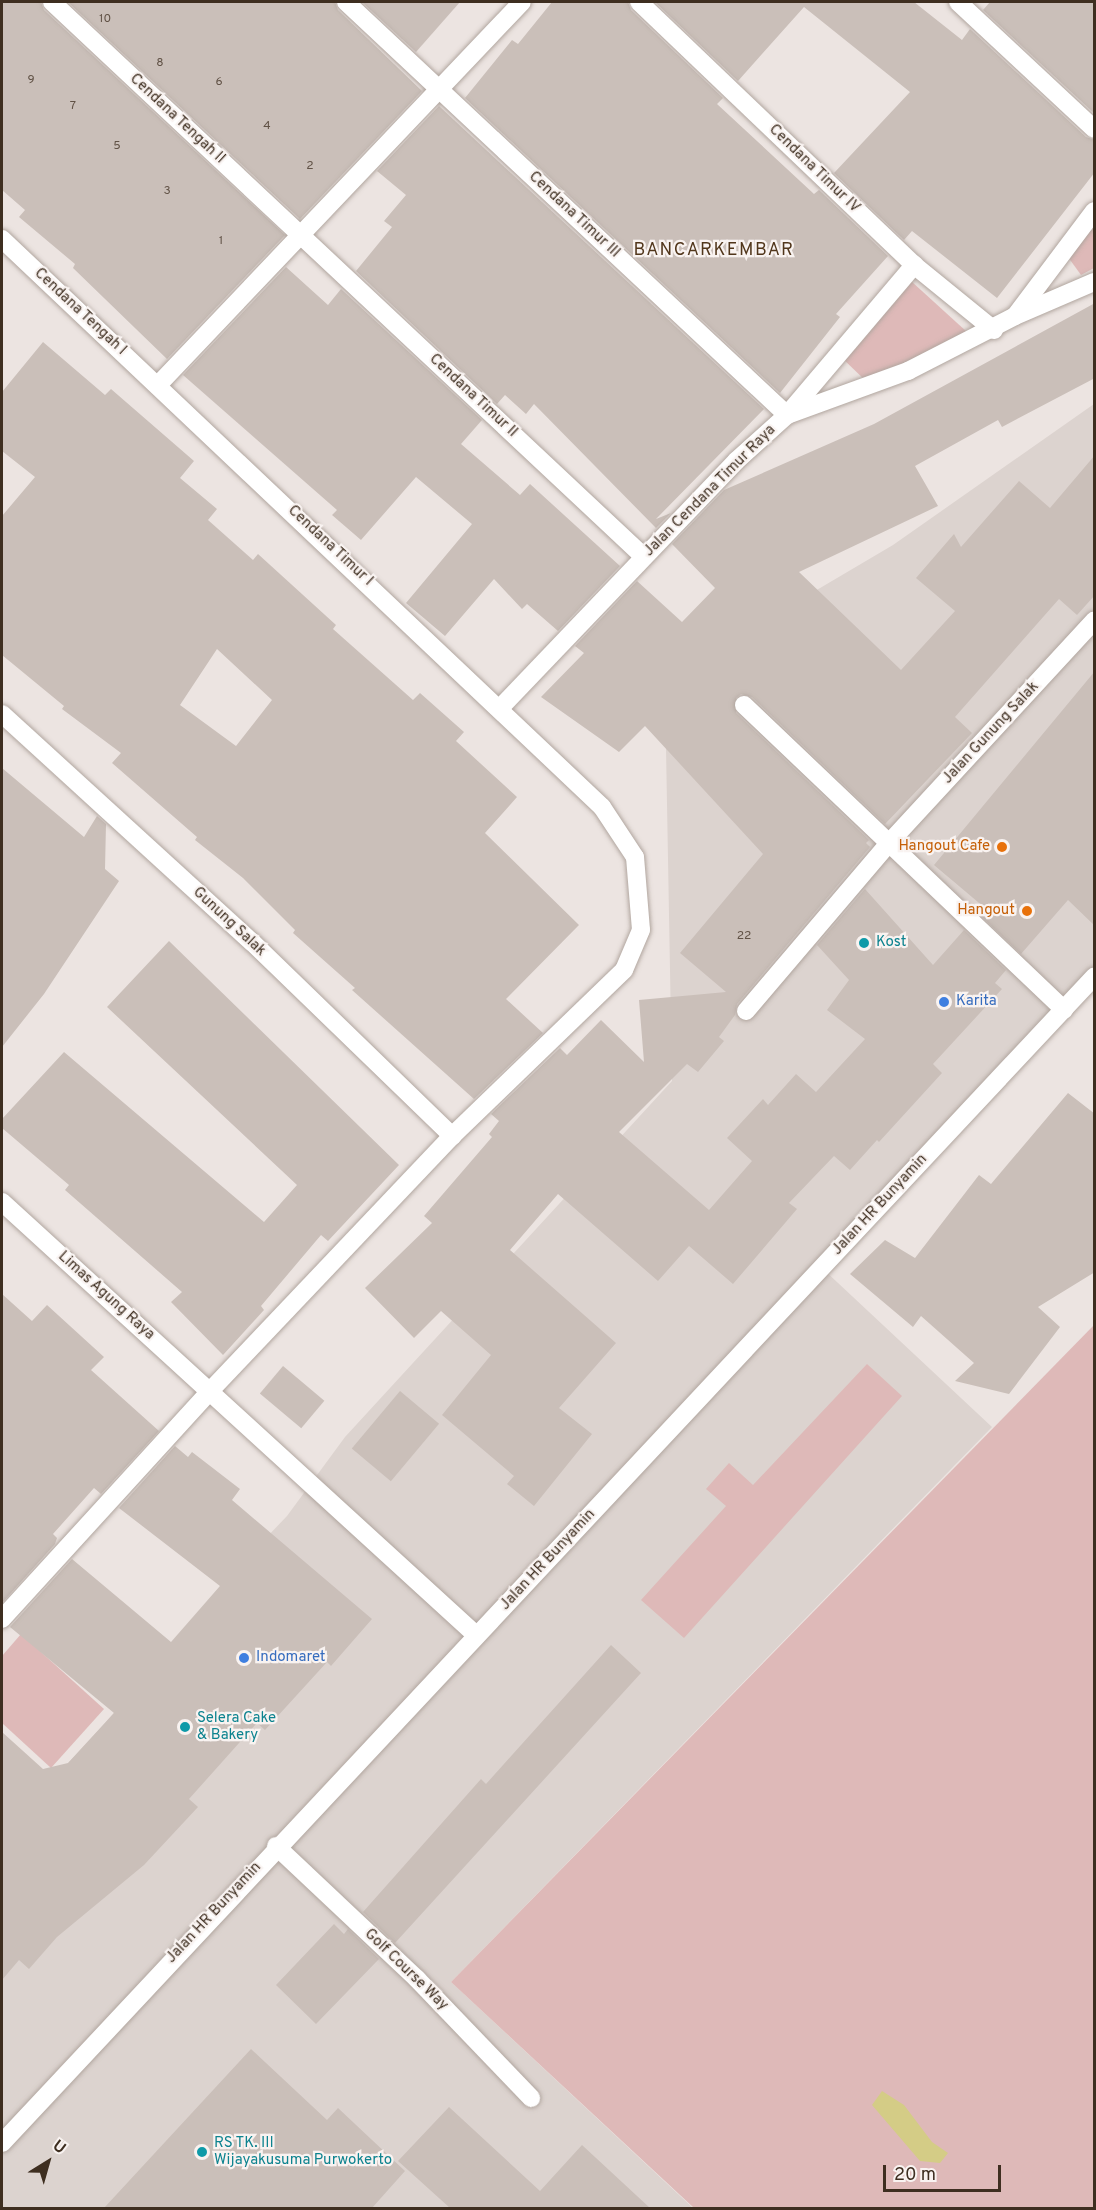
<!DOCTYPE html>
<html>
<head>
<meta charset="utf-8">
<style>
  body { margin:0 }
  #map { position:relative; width:1096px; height:2210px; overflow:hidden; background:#ece4e1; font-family:Overpass,sans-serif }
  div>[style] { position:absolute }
  .built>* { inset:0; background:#dcd3cf }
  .green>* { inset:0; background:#deb9b8 }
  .water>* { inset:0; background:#d4cc86 }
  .building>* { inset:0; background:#cabfb9; transform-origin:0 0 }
  .roads { filter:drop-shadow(0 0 2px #b1a69f) drop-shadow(0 0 2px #b1a69f) }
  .lane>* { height:18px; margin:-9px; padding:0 9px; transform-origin:9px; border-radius:9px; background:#fff }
  .street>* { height:18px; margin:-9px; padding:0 9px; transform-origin:9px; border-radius:9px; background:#fff }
  .secondary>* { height:18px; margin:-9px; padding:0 9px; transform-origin:9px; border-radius:9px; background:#fff }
  .dots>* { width:16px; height:16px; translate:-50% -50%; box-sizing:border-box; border:3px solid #f9f3f1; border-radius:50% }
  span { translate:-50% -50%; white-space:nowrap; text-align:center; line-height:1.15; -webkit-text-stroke:4.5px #f9f3f1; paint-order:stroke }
  .number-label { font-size:12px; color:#615246 }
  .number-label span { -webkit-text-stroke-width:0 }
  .street-label { font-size:15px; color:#3e2e20 }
  .food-label { font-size:15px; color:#c56008 }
  .right { translate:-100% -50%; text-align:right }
  .culture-label { font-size:15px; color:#0d838f }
  .left { translate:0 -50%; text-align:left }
  .shop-label { font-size:15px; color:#366cbe }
  .quarter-label { font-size:18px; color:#51361b; letter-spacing:1.5px }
  .frame { position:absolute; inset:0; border:3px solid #3e2e20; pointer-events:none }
  .north { position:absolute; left:18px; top:2132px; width:60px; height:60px; -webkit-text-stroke:4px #f9f3f1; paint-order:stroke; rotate:37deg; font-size:16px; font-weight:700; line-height:24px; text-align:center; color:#3e2e20 }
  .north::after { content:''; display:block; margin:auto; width:21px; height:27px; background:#3e2e20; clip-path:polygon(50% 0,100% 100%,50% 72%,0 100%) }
  .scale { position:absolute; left:883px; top:2165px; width:118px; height:27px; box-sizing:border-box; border:3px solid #3e2e20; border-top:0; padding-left:8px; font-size:18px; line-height:21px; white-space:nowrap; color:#3e2e20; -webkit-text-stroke:4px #f9f3f1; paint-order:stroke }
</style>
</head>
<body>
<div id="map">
  <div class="built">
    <i style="clip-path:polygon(1094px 404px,1094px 980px,822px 1268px,992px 1427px,451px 1982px,693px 2208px,2px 2208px,2px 1835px,106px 1722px,221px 1585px,287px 1516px,345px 1437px,672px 1081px,666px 748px,793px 604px,893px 545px)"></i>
  </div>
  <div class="green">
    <i style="clip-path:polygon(1094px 227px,1094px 268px,1081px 275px,1068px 257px)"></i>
    <i style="clip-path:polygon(911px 281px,967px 332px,868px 383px,842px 358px)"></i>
    <i style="clip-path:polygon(1094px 1325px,1094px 2208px,694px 2208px,451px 1982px)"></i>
    <i style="clip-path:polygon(867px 1364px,902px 1396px,684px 1638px,641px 1600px,726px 1506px,706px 1489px,729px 1463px,753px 1485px)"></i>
    <i style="clip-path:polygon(21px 1634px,104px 1709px,51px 1768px,2px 1723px,2px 1656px)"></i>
  </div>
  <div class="water">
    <i style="clip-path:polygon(882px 2091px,904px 2105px,932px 2142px,948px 2153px,940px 2163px,920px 2161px,872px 2105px)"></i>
  </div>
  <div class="building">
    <i style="clip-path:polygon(2px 2px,41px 2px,44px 10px,285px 235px,167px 359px,73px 268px,75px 264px,19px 217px,25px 210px,2px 190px)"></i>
    <i style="clip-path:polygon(68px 2px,335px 2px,338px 10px,422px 91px,300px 219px)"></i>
    <i style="clip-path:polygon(362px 2px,460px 2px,416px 52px)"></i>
    <i style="clip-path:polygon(552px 2px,628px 2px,631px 10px,723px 98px,717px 104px,814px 194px,819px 190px,888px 256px,836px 314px,840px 317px,780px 393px,465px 98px,512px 40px,518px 44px)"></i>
    <i style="clip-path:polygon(655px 2px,914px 2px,962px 40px,970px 29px,1086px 137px,1095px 140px,1095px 172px,997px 298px,912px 231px,904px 240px,834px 173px,910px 92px,804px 7px,738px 81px)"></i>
    <i style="clip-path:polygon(990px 2px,1095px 2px,1095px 114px,983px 10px)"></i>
    <i style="clip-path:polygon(439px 106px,764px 409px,656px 519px,671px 513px,656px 528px,534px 404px,526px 414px,505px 395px,497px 404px,356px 271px,392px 227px,384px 221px,406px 195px,377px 171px)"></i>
    <i style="clip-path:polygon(286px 267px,328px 305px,341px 289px,482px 420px,461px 444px,520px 495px,530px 484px,620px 566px,558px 631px,527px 604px,522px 609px,494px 579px,445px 636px,406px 603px,472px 524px,416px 477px,361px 540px,332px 515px,337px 510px,183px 375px)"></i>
    <i style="clip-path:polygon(1095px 303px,1095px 378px,1002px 427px,998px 420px,915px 466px,938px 506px,799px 572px,901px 670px,955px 611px,916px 578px,954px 534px,961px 547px,1019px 481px,1050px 508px,1095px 455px,1095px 595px,1077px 615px,1059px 599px,955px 717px,972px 733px,885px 824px,752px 697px,741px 694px,736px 698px,736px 713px,869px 840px,866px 843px,870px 847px,737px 1004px,735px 1015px,719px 1037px,724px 1041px,698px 1072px,687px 1064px,619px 1132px,709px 1210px,752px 1161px,727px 1138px,763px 1099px,768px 1105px,796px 1074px,816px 1092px,865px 1039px,827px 1010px,849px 980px,817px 945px,865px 889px,933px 965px,964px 930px,1006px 970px,995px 983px,1002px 989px,933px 1064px,942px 1073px,879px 1142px,877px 1140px,850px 1170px,834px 1156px,789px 1203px,797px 1209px,733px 1284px,689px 1246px,658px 1281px,558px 1194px,510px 1250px,616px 1343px,559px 1408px,592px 1434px,534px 1506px,507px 1484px,514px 1476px,442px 1415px,491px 1355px,441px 1311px,414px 1338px,365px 1288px,432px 1223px,424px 1216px,492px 1137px,489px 1134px,499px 1121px,491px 1114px,560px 1048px,567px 1055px,601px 1020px,644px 1062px,639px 1000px,726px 992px,680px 953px,763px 854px,645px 726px,619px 752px,541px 697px,584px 653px,575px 646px,637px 581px,682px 622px,715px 588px,672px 544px,724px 490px,874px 424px)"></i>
    <i style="clip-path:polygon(evenodd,43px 342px,105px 395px,111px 389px,194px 461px,180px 478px,217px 509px,208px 520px,253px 560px,258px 554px,336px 625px,333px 629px,413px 700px,420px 693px,464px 732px,456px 741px,517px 797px,485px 833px,579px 925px,506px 999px,543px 1033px,474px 1099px,352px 990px,355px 988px,293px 933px,295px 930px,243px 878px,195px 840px,197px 837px,112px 763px,121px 753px,62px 709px,64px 706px,2px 655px,2px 516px,35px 477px,2px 451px,2px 392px,43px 342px,217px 649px,272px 700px,236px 746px,180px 705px,217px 649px)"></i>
    <i style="clip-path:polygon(1095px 671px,1095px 926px,1068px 900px,1021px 954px,979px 914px,985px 908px,934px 865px)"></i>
    <i style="clip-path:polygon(2px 768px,84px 837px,97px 816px,106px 824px,105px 869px,119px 881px,44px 994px,2px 1047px)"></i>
    <i style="clip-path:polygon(169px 941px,399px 1165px,328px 1241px,321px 1235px,261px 1306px,264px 1310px,223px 1355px,171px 1302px,182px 1292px,65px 1190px,69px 1185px,2px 1128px,2px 1119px,64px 1052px,264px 1222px,297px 1185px,107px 1007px)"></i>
    <i style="clip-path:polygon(1068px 1093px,1095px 1114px,1095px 1272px,1038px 1307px,1060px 1327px,1009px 1394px,955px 1381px,974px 1363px,921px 1316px,913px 1327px,850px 1274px,885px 1240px,915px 1258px,979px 1175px,991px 1184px)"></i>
    <i style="clip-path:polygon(2px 1294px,32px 1321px,47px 1305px,104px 1357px,91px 1370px,159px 1431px,101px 1494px,94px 1488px,53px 1534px,57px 1538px,55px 1544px,2px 1603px)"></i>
    <i style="left:283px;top:1366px;width:54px;height:36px;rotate:40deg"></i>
    <i style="left:400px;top:1391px;width:51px;height:75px;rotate:40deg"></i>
    <i style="clip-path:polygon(175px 1446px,188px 1457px,192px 1452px,240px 1489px,232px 1500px,372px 1619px,331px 1666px,327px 1662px,265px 1730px,257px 1723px,189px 1799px,198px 1807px,144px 1865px,57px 1937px,29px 1969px,19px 1960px,2px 1980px,2px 1732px,43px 1769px,68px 1763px,114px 1713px,10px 1627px,72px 1559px,171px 1642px,220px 1586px,119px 1508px)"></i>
    <i style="clip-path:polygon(611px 1645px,641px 1673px,395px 1943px,363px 1912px,481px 1779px,486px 1784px)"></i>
    <i style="clip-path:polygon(334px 1924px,344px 1934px,348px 1929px,379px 1959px,316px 2024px,276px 1985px)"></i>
    <i style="clip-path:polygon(251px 2049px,327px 2120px,338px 2108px,405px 2171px,372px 2208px,104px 2208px)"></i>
    <i style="clip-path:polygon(449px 2107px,540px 2191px,582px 2145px,650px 2208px,450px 2208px,398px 2161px)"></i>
  </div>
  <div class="roads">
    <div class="lane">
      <i style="left:276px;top:1846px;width:194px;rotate:43.3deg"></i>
      <i style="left:417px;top:1979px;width:165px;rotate:46.2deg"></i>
    </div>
    <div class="street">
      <i style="left:52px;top:2px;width:811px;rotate:43.15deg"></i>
      <i style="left:346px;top:2px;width:604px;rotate:43.12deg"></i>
      <i style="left:787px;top:415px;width:197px;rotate:-49.7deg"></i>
      <i style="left:639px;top:2px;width:381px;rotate:43.7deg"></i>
      <i style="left:914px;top:265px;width:103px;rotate:39.1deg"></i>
      <i style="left:958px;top:2px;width:186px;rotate:43deg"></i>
      <i style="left:2px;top:239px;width:826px;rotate:43.43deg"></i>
      <i style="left:602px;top:807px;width:60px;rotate:56.6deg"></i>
      <i style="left:635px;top:857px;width:73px;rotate:85.3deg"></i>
      <i style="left:641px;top:930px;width:43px;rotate:113deg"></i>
      <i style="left:624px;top:970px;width:239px;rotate:136deg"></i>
      <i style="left:452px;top:1136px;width:350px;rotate:133.5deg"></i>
      <i style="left:211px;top:1390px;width:310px;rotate:132.4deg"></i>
      <i style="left:1016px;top:315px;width:130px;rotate:-53.1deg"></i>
      <i style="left:158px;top:385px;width:528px;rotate:-46.46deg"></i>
      <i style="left:744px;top:705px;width:442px;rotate:43.6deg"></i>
      <i style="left:501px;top:707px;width:340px;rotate:-46.3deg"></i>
      <i style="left:736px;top:461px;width:69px;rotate:-42deg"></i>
      <i style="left:787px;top:415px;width:129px;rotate:-20deg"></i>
      <i style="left:908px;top:371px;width:120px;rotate:-27.2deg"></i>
      <i style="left:1015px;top:316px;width:86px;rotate:-23.3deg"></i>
      <i style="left:2px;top:714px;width:338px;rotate:42.4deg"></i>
      <i style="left:252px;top:942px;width:279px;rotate:44.1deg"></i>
      <i style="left:746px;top:1011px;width:219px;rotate:-49.6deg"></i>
      <i style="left:888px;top:844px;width:304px;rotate:-47.3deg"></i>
      <i style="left:2px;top:1202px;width:642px;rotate:42.41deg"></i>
    </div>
    <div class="secondary">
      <i style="left:2px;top:2143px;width:1598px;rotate:-46.88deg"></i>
    </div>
  </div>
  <div class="dots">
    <i style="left:1002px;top:847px;background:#e8710a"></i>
    <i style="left:1027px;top:911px;background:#e8710a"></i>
    <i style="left:864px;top:943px;background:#0f9aa8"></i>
    <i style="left:944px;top:1002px;background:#3f7fe0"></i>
    <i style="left:244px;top:1658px;background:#3f7fe0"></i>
    <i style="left:185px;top:1727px;background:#0f9aa8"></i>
    <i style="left:202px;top:2152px;background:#0f9aa8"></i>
  </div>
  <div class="number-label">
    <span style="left:105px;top:20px">10</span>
    <span style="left:160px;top:64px">8</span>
    <span style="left:31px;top:81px">9</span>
    <span style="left:219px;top:83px">6</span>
    <span style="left:73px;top:107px">7</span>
    <span style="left:267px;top:127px">4</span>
    <span style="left:117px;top:147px">5</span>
    <span style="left:310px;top:167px">2</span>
    <span style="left:167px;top:192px">3</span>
    <span style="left:221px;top:242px">1</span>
    <span style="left:744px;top:937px">22</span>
  </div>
  <div class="street-label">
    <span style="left:177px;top:119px;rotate:43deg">Cendana Tengah II</span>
    <span style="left:814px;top:169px;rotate:44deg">Cendana Timur IV</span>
    <span style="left:574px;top:215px;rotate:43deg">Cendana Timur III</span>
    <span style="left:80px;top:312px;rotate:43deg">Cendana Tengah I</span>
    <span style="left:473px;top:396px;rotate:43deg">Cendana Timur II</span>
    <span style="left:710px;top:491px;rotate:-45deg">Jalan Cendana Timur Raya</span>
    <span style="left:330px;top:546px;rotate:43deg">Cendana Timur I</span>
    <span style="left:991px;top:733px;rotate:-47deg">Jalan Gunung Salak</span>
    <span style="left:229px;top:922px;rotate:43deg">Gunung Salak</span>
    <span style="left:880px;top:1205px;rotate:-47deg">Jalan HR Bunyamin</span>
    <span style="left:106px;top:1296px;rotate:42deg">Limas Agung Raya</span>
    <span style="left:548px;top:1560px;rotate:-47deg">Jalan HR Bunyamin</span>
    <span style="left:214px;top:1913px;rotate:-47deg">Jalan HR Bunyamin</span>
    <span style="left:406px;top:1970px;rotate:44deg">Golf Course Way</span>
  </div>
  <div class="food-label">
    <span class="right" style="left:990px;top:847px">Hangout Cafe</span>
    <span class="right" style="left:1015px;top:911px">Hangout</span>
  </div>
  <div class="culture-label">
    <span class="left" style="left:876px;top:943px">Kost</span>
    <span class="left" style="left:197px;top:1727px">Selera Cake<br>&amp; Bakery</span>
    <span class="left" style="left:214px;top:2152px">RS TK. III<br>Wijayakusuma Purwokerto</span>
  </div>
  <div class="shop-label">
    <span class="left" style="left:956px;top:1002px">Karita</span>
    <span class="left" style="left:256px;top:1658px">Indomaret</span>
  </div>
  <div class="quarter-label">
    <span style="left:714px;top:251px">BANCARKEMBAR</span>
  </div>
  <div class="frame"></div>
  <div class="north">U</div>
  <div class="scale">20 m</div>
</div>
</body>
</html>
